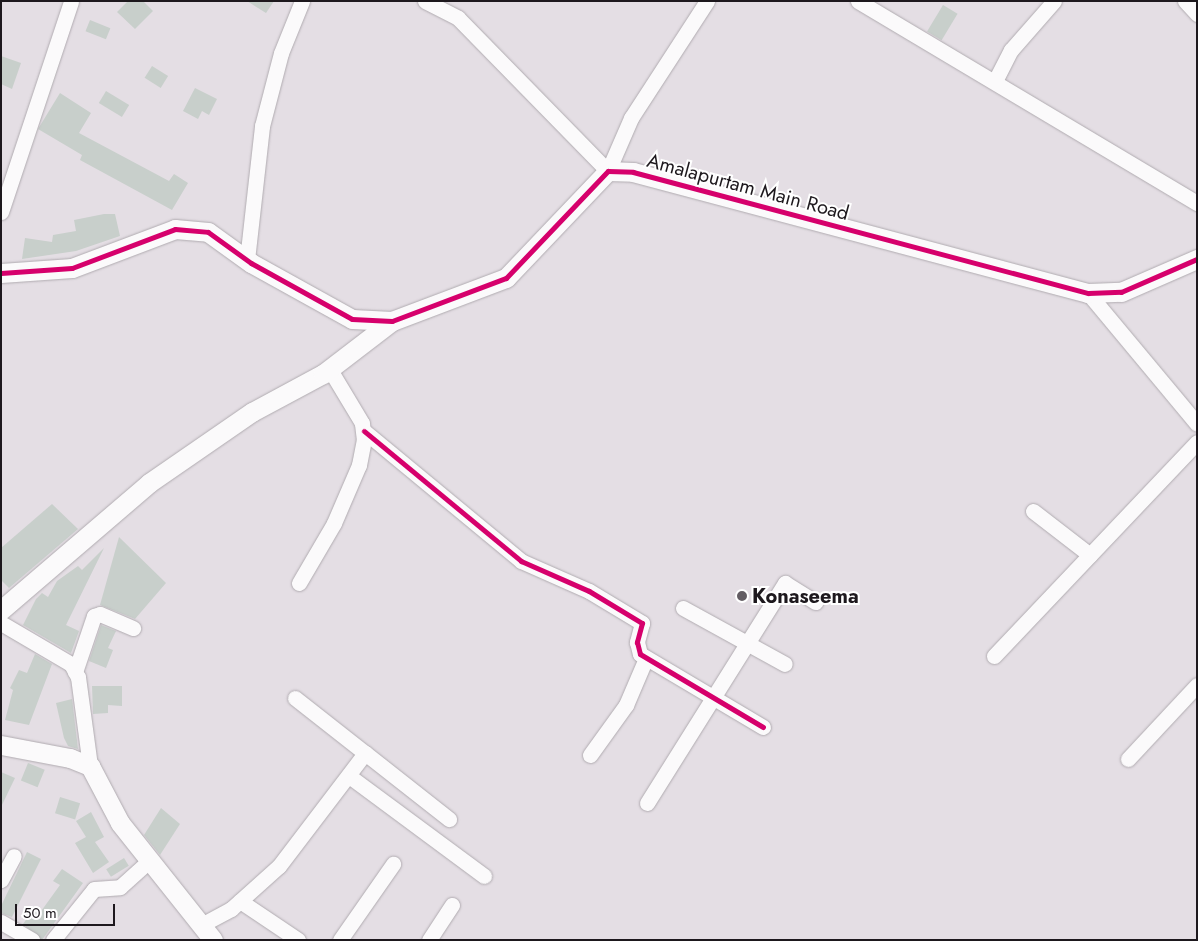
<!DOCTYPE html>
<html>
<head>
<meta charset="utf-8">
<style>
  body { margin:0 }
  #map { position:relative; width:1198px; height:941px; overflow:hidden; background:#e4dee4; font-family:Jost,sans-serif }
  div>[style] { position:absolute }
  .building>* { inset:0; background:#c8cfcb; transform-origin:0 0 }
  .roads { filter:drop-shadow(0 0 1px #b0abb0) drop-shadow(0 0 1px #b0abb0) }
  .minor>* { height:15px; margin:-7.5px; padding:0 7.5px; transform-origin:7.5px; border-radius:7.5px; background:#fbfafb }
  .tertiary>* { height:19px; margin:-9.5px; padding:0 9.5px; transform-origin:9.5px; border-radius:9.5px; background:#fbfafb }
  .cycleway>* { height:5px; margin:-2.5px; padding:0 2.5px; transform-origin:2.5px; border-radius:2.5px; background:#d6006c }
  .dots>* { width:14px; height:14px; translate:-50% -50%; box-sizing:border-box; border:2px solid #fff; border-radius:50% }
  span { translate:-50% -50%; white-space:nowrap; text-align:center; line-height:1.15; -webkit-text-stroke:4px #fff; paint-order:stroke }
  .street-label { font-size:20px; color:#1d181d }
  .poi-label { font-size:20px; color:#1d181d; font-weight:700 }
  .left { translate:0 -50%; text-align:left }
  .frame { position:absolute; inset:0; border:2px solid #1d181d; pointer-events:none }
  .scale { position:absolute; left:15px; top:904px; width:100px; height:22px; box-sizing:border-box; border:2px solid #1d181d; border-top:0; padding-left:6px; font-size:15px; line-height:18px; white-space:nowrap; color:#1d181d; -webkit-text-stroke:4px #fff; paint-order:stroke }
</style>
</head>
<body>
<div id="map">
  <div class="building">
    <i style="clip-path:polygon(128px 1px,143px 1px,153px 11px,135px 29px,117px 12px)"></i>
    <i style="clip-path:polygon(247px 1px,274px 1px,266px 13px)"></i>
    <i style="left:943px;top:5px;width:17px;height:31px;rotate:31deg"></i>
    <i style="left:90px;top:20px;width:22px;height:12px;rotate:22deg"></i>
    <i style="clip-path:polygon(1px 56px,21px 63px,12px 89px,1px 84px)"></i>
    <i style="left:152px;top:66px;width:19px;height:14px;rotate:32deg"></i>
    <i style="clip-path:polygon(195px 88px,217px 99px,209px 115px,202px 111px,198px 119px,183px 111px)"></i>
    <i style="left:106px;top:91px;width:27px;height:14px;rotate:31deg"></i>
    <i style="clip-path:polygon(60px 93px,91px 113px,79px 133px,169px 181px,174px 174px,188px 183px,172px 210px,80px 160px,82px 155px,38px 129px)"></i>
    <i style="clip-path:polygon(104px 214px,115px 214px,120px 236px,76px 251px,22px 259px,25px 238px,52px 242px,53px 235px,76px 231px,74px 220px)"></i>
    <i style="clip-path:polygon(52px 504px,78px 529px,9px 588px,1px 580px,1px 548px)"></i>
    <i style="clip-path:polygon(119px 537px,166px 583px,135px 619px,100px 605px)"></i>
    <i style="clip-path:polygon(104px 548px,66px 625px,79px 631px,71px 653px,23px 625px,36px 599px,42px 593px,48px 597px,57px 581px,78px 566px,82px 570px)"></i>
    <i style="clip-path:polygon(101px 625px,116px 631px,108px 648px,113px 650px,106px 668px,89px 661px)"></i>
    <i style="clip-path:polygon(35px 654px,52px 664px,29px 725px,5px 720px,13px 690px,10px 688px,19px 670px,27px 673px)"></i>
    <i style="clip-path:polygon(92px 686px,122px 686px,122px 706px,108px 705px,108px 713px,93px 714px)"></i>
    <i style="clip-path:polygon(72px 699px,78px 749px,68px 746px,64px 738px,56px 703px)"></i>
    <i style="left:28px;top:763px;width:18px;height:19px;rotate:22deg"></i>
    <i style="clip-path:polygon(1px 772px,15px 778px,1px 807px)"></i>
    <i style="left:60px;top:797px;width:21px;height:17px;rotate:17deg"></i>
    <i style="clip-path:polygon(161px 808px,180px 824px,160px 855px,144px 835px)"></i>
    <i style="clip-path:polygon(91px 812px,104px 837px,95px 842px,109px 862px,93px 873px,75px 843px,86px 837px,76px 821px)"></i>
    <i style="clip-path:polygon(27px 852px,41px 859px,12px 917px,1px 913px,1px 906px)"></i>
    <i style="left:124px;top:858px;width:9px;height:21px;rotate:58deg"></i>
    <i style="clip-path:polygon(62px 869px,83px 883px,42px 940px,23px 924px,33px 910px,39px 914px,60px 885px,53px 881px)"></i>
  </div>
  <div class="roads">
    <div class="minor">
      <i style="left:425px;top:1px;width:37px;rotate:27deg"></i>
      <i style="left:458px;top:18px;width:214px;rotate:45.6deg"></i>
      <i style="left:608px;top:171px;width:58px;rotate:-66.5deg"></i>
      <i style="left:631px;top:118px;width:140px;rotate:-57deg"></i>
      <i style="left:858px;top:1px;width:395px;rotate:30.8deg"></i>
      <i style="left:1185px;top:1px;width:18px;rotate:47deg"></i>
      <i style="left:995px;top:81px;width:35px;rotate:-63deg"></i>
      <i style="left:1011px;top:50px;width:65px;rotate:-48.7deg"></i>
      <i style="left:1px;top:212px;width:222px;rotate:-71.6deg"></i>
      <i style="left:247px;top:260px;width:135px;rotate:-83.6deg"></i>
      <i style="left:262px;top:126px;width:75px;rotate:-75.4deg"></i>
      <i style="left:281px;top:53px;width:56px;rotate:-68deg"></i>
      <i style="left:1088px;top:293px;width:170px;rotate:50.2deg"></i>
      <i style="left:364px;top:431px;width:204px;rotate:39.6deg"></i>
      <i style="left:521px;top:561px;width:74px;rotate:23.8deg"></i>
      <i style="left:589px;top:591px;width:62px;rotate:31.1deg"></i>
      <i style="left:642px;top:623px;width:20px;rotate:105deg"></i>
      <i style="left:637px;top:642px;width:12px;rotate:76deg"></i>
      <i style="left:640px;top:654px;width:143px;rotate:30.7deg"></i>
      <i style="left:1033px;top:511px;width:72px;rotate:37.7deg"></i>
      <i style="left:299px;top:583px;width:69px;rotate:-59.7deg"></i>
      <i style="left:334px;top:523px;width:63px;rotate:-66.7deg"></i>
      <i style="left:359px;top:465px;width:25px;rotate:-79deg"></i>
      <i style="left:364px;top:440px;width:17px;rotate:-97deg"></i>
      <i style="left:362px;top:423px;width:64px;rotate:-121deg"></i>
      <i style="left:683px;top:608px;width:116px;rotate:28.8deg"></i>
      <i style="left:1px;top:623px;width:81px;rotate:30.4deg"></i>
      <i style="left:71px;top:664px;width:15px;rotate:62deg"></i>
      <i style="left:78px;top:677px;width:90px;rotate:82.3deg"></i>
      <i style="left:994px;top:656px;width:295px;rotate:-46.5deg"></i>
      <i style="left:75px;top:672px;width:59px;rotate:-71.3deg"></i>
      <i style="left:94px;top:616px;width:6px;rotate:-18deg"></i>
      <i style="left:100px;top:614px;width:36px;rotate:23deg"></i>
      <i style="left:295px;top:698px;width:89px;rotate:38.2deg"></i>
      <i style="left:590px;top:755px;width:62px;rotate:-54.2deg"></i>
      <i style="left:626px;top:705px;width:51px;rotate:-66.9deg"></i>
      <i style="left:1128px;top:759px;width:101px;rotate:-47deg"></i>
      <i style="left:349px;top:776px;width:168px;rotate:36.5deg"></i>
      <i style="left:647px;top:803px;width:260px;rotate:-57.9deg"></i>
      <i style="left:785px;top:583px;width:36px;rotate:32deg"></i>
      <i style="left:1px;top:880px;width:27px;rotate:-62deg"></i>
      <i style="left:240px;top:901px;width:70px;rotate:33.9deg"></i>
      <i style="left:1px;top:922px;width:36px;rotate:30deg"></i>
      <i style="left:203px;top:924px;width:32px;rotate:-28deg"></i>
      <i style="left:231px;top:909px;width:64px;rotate:-41.9deg"></i>
      <i style="left:279px;top:866px;width:142px;rotate:-52.7deg"></i>
      <i style="left:365px;top:753px;width:107px;rotate:38.2deg"></i>
      <i style="left:53px;top:940px;width:65px;rotate:-51.2deg"></i>
      <i style="left:94px;top:889px;width:26px;rotate:-4deg"></i>
      <i style="left:120px;top:887px;width:40px;rotate:-42deg"></i>
      <i style="left:340px;top:940px;width:93px;rotate:-55.1deg"></i>
      <i style="left:429px;top:940px;width:42px;rotate:-56.7deg"></i>
    </div>
    <div class="tertiary">
      <i style="left:1px;top:273px;width:71px;rotate:-4deg"></i>
      <i style="left:72px;top:268px;width:110px;rotate:-20.7deg"></i>
      <i style="left:175px;top:229px;width:33px;rotate:5deg"></i>
      <i style="left:208px;top:232px;width:53px;rotate:35.8deg"></i>
      <i style="left:251px;top:263px;width:115px;rotate:29deg"></i>
      <i style="left:352px;top:319px;width:40px;rotate:2.9deg"></i>
      <i style="left:392px;top:321px;width:122px;rotate:-20.7deg"></i>
      <i style="left:506px;top:278px;width:148px;rotate:-46.4deg"></i>
      <i style="left:608px;top:171px;width:25px;rotate:2deg"></i>
      <i style="left:633px;top:172px;width:471px;rotate:14.9deg"></i>
      <i style="left:1088px;top:293px;width:33px;rotate:-2deg"></i>
      <i style="left:1121px;top:292px;width:83px;rotate:-23.5deg"></i>
      <i style="left:1px;top:610px;width:195px;rotate:-40.6deg"></i>
      <i style="left:149px;top:483px;width:125px;rotate:-34.6deg"></i>
      <i style="left:252px;top:412px;width:81px;rotate:-28.2deg"></i>
      <i style="left:323px;top:374px;width:87px;rotate:-37.5deg"></i>
      <i style="left:1px;top:745px;width:70px;rotate:10.7deg"></i>
      <i style="left:70px;top:758px;width:22px;rotate:22deg"></i>
      <i style="left:90px;top:766px;width:64px;rotate:62.2deg"></i>
      <i style="left:120px;top:823px;width:149px;rotate:51.5deg"></i>
    </div>
  </div>
  <div class="cycleway">
    <i style="left:1px;top:273px;width:71px;rotate:-4deg"></i>
    <i style="left:72px;top:268px;width:110px;rotate:-20.7deg"></i>
    <i style="left:175px;top:229px;width:33px;rotate:5deg"></i>
    <i style="left:208px;top:232px;width:53px;rotate:35.8deg"></i>
    <i style="left:251px;top:263px;width:115px;rotate:29deg"></i>
    <i style="left:352px;top:319px;width:40px;rotate:2.9deg"></i>
    <i style="left:392px;top:321px;width:122px;rotate:-20.7deg"></i>
    <i style="left:506px;top:278px;width:148px;rotate:-46.4deg"></i>
    <i style="left:608px;top:171px;width:25px;rotate:2deg"></i>
    <i style="left:633px;top:172px;width:471px;rotate:14.9deg"></i>
    <i style="left:1088px;top:293px;width:33px;rotate:-2deg"></i>
    <i style="left:1121px;top:292px;width:83px;rotate:-23.5deg"></i>
    <i style="left:364px;top:431px;width:204px;rotate:39.6deg"></i>
    <i style="left:521px;top:561px;width:74px;rotate:23.8deg"></i>
    <i style="left:589px;top:591px;width:62px;rotate:31.1deg"></i>
    <i style="left:642px;top:623px;width:20px;rotate:105deg"></i>
    <i style="left:637px;top:642px;width:12px;rotate:76deg"></i>
    <i style="left:640px;top:654px;width:143px;rotate:30.7deg"></i>
  </div>
  <div class="dots">
    <i style="left:742px;top:596px;background:#635d63"></i>
  </div>
  <div class="street-label">
    <span style="left:748px;top:187px;rotate:15deg">Amalapurtam Main Road</span>
  </div>
  <div class="poi-label">
    <span class="left" style="left:752px;top:596px">Konaseema</span>
  </div>
  <div class="frame"></div>
  <div class="scale">50 m</div>
</div>
</body>
</html>
